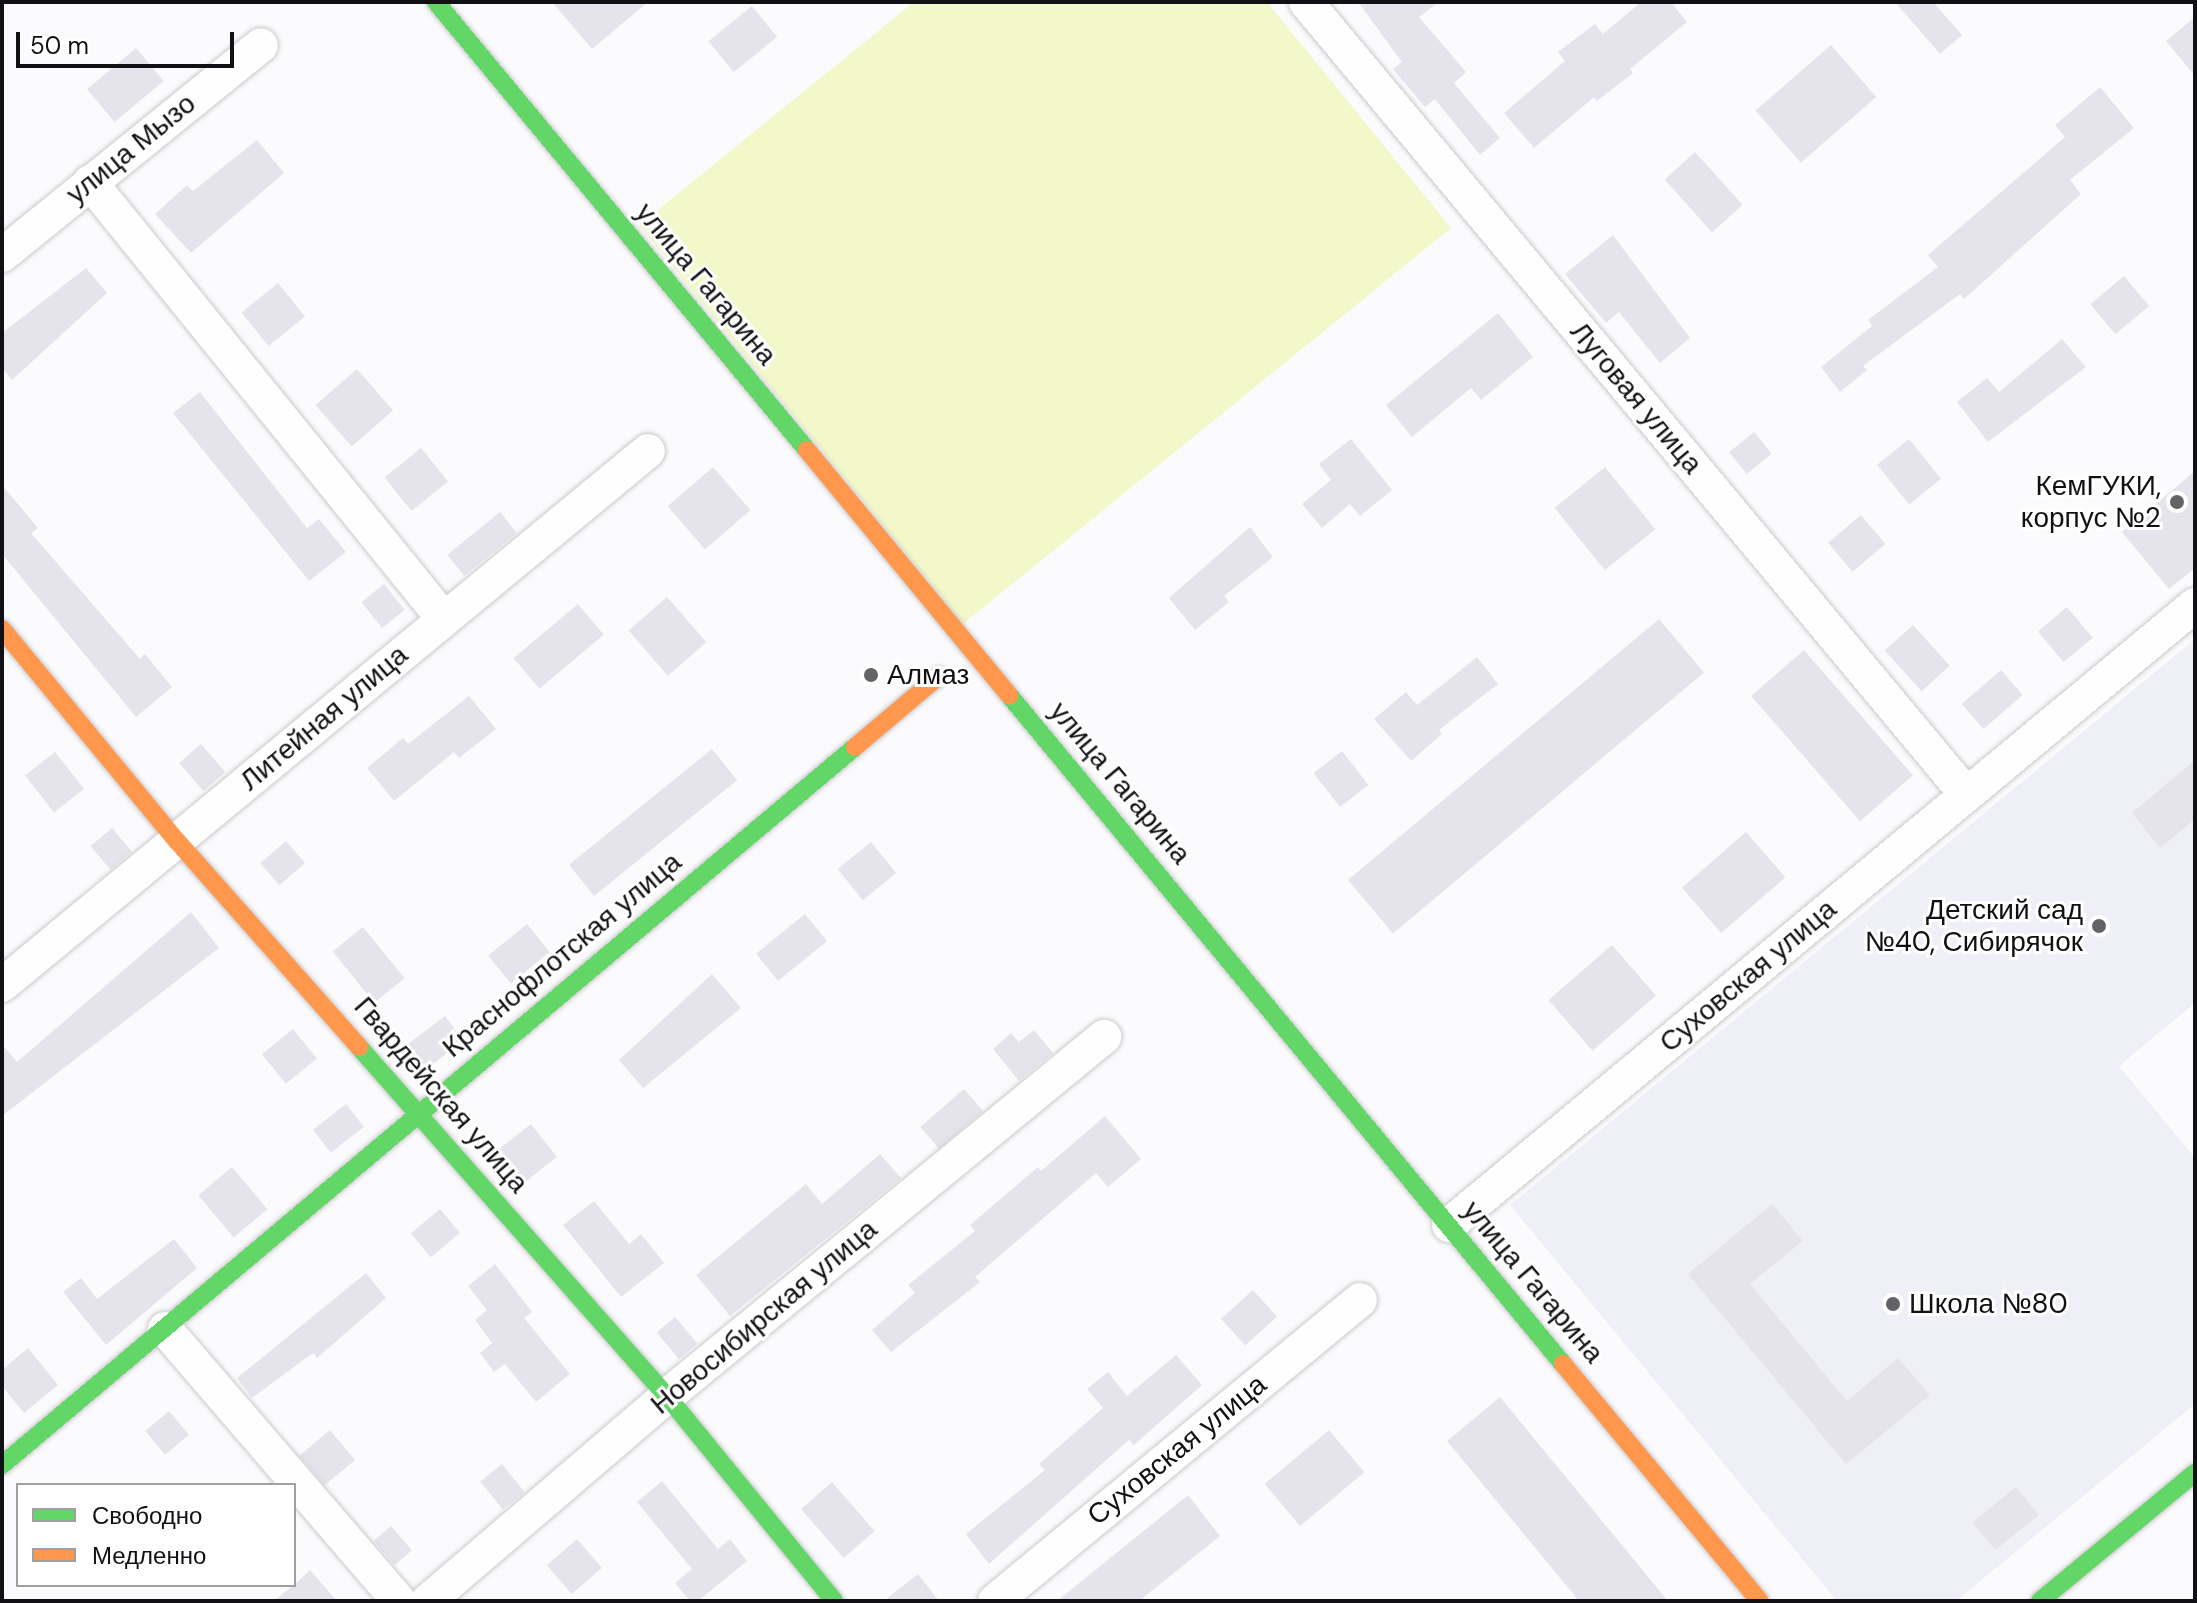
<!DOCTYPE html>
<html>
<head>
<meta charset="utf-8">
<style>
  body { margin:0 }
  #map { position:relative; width:2197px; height:1603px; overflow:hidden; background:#fbfbfe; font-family:"DM Sans",sans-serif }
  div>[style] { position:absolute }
  .built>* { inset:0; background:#efeff8 }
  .green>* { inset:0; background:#f2f8c9 }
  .building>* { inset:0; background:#e5e4ec; transform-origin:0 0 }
  .roads { filter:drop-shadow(0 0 2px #cacacc) drop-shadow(0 0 2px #cacacc) }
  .street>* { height:34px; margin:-17px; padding:0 17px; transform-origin:17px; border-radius:17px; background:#fefeff }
  .fast>* { height:18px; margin:-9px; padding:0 9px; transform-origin:9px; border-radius:9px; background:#63d668 }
  .slow>* { height:18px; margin:-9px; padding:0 9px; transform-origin:9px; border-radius:9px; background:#ff974d }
  .dots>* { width:22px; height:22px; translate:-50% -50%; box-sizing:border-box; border:4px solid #fff; border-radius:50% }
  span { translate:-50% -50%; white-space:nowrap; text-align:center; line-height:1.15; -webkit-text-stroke:6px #fff; paint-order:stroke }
  .street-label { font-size:28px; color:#111115 }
  .poi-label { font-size:28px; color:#111115 }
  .right { translate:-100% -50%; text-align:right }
  .left { translate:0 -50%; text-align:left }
  .frame { position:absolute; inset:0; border:4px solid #111115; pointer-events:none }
  .legend { position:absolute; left:16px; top:1483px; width:280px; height:104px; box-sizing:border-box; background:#fff; border:2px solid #a0a0a1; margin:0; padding:10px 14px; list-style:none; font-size:24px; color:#111115 }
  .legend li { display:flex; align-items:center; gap:16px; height:40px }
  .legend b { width:40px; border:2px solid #a0a0a1 }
  .scale { position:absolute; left:16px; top:32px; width:218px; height:36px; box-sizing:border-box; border:4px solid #111115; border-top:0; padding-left:10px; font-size:24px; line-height:28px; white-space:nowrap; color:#111115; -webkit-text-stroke:6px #fff; paint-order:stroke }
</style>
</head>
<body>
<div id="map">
  <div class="built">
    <i style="clip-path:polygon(2195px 639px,2195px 1003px,2119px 1066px,2195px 1158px,2195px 1404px,1956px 1601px,1837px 1601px,1510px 1205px)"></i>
  </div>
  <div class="green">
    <i style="clip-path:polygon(914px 2px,1267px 2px,1451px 228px,963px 624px,639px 225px)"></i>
  </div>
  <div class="building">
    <i style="clip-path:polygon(552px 2px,648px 2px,592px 49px)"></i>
    <i style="clip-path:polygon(1358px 2px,1439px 2px,1419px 17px,1466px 72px,1454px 83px,1500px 138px,1480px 155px,1435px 99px,1425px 107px,1393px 69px,1402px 62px)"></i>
    <i style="clip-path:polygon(1641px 2px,1671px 2px,1687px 22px,1630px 69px,1633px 73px,1597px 101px,1594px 97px,1534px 148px,1504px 113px,1565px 61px,1558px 52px,1595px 24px,1603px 34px)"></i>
    <i style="clip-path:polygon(1895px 2px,1933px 2px,1962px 35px,1940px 54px)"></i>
    <i style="left:752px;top:6px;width:40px;height:56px;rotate:51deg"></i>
    <i style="clip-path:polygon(2195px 17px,2195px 76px,2166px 41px)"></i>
    <i style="left:1831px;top:45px;width:69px;height:100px;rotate:49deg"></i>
    <i style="left:136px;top:48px;width:43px;height:64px;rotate:50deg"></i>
    <i style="clip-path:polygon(2100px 87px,2134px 128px,2070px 180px,2081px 194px,1964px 299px,1960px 294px,1863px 366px,1867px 370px,1840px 392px,1821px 367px,1872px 326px,1868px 320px,1938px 267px,1928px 255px,2065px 137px,2055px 125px)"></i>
    <i style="clip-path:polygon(257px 140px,284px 173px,191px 253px,155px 214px,187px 185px,193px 191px)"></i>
    <i style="left:1695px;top:152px;width:71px;height:41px;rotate:48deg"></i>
    <i style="clip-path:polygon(1613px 235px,1690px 338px,1660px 363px,1619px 312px,1606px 323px,1565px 274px)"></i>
    <i style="clip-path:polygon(86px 268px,107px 293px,12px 380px,2px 368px,2px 333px)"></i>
    <i style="left:2124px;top:276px;width:39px;height:44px;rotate:50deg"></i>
    <i style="left:278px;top:283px;width:43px;height:47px;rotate:51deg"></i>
    <i style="clip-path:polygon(1498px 313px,1533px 357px,1481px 400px,1471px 388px,1412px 437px,1386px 405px)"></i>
    <i style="clip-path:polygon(2062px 339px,2086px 367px,1988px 442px,1957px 402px,1987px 378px,1999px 392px)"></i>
    <i style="left:357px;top:369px;width:55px;height:55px;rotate:49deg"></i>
    <i style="clip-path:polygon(200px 392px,307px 528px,319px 519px,346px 552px,309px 581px,173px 413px)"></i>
    <i style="left:1754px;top:432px;width:28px;height:32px;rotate:51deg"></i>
    <i style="clip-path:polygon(1351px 439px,1392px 490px,1360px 516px,1350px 504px,1322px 528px,1302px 504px,1331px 480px,1319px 464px)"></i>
    <i style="left:1909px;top:439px;width:51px;height:41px;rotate:51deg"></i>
    <i style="left:421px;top:448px;width:43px;height:47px;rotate:51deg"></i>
    <i style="left:713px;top:467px;width:57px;height:60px;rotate:49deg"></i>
    <i style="left:1605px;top:467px;width:80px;height:65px;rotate:51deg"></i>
    <i style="clip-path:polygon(2195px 471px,2195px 568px,2169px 589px,2122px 532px)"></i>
    <i style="clip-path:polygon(2px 485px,38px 528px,31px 533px,140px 659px,145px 654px,172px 687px,136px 717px,2px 554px)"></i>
    <i style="left:500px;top:512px;width:27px;height:68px;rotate:51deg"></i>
    <i style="left:1861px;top:515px;width:38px;height:43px;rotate:50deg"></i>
    <i style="clip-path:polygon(1250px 527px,1273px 557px,1224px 596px,1229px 602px,1195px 630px,1169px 598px)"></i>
    <i style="left:384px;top:584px;width:33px;height:29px;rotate:51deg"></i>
    <i style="left:667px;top:597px;width:60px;height:51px;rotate:49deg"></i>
    <i style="left:578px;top:604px;width:40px;height:84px;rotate:50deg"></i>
    <i style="left:2067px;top:607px;width:40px;height:38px;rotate:50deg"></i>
    <i style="left:1659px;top:619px;width:70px;height:406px;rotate:50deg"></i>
    <i style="left:1913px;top:625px;width:55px;height:38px;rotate:48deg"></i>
    <i style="left:1804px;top:650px;width:166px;height:70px;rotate:49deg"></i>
    <i style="clip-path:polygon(1477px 657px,1498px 684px,1439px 730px,1442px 734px,1411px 761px,1374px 719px,1406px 692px,1417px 705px)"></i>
    <i style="left:2001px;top:670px;width:33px;height:52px;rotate:49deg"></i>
    <i style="clip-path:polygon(469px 696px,496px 729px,459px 758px,454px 752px,394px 801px,367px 768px,403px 738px,408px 744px)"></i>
    <i style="left:201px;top:744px;width:37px;height:29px;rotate:49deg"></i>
    <i style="left:712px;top:749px;width:40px;height:184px;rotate:51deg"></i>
    <i style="left:1342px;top:751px;width:43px;height:36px;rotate:52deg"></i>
    <i style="left:55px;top:752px;width:47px;height:38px;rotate:52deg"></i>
    <i style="clip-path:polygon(2195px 760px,2195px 819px,2160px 848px,2132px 813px)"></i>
    <i style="left:112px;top:828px;width:31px;height:28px;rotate:50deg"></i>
    <i style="left:1746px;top:832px;width:60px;height:85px;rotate:49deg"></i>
    <i style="left:286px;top:841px;width:29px;height:34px;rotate:49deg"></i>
    <i style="left:871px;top:842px;width:40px;height:43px;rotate:51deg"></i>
    <i style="clip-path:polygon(191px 912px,219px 948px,2px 1116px,2px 1044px,17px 1062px)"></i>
    <i style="left:805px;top:914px;width:35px;height:63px;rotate:51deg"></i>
    <i style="left:527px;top:924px;width:36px;height:50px;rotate:51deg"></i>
    <i style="left:363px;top:927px;width:66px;height:39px;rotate:51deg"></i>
    <i style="left:1612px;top:945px;width:67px;height:84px;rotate:49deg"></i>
    <i style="clip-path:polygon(712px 974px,741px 1008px,643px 1088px,619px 1060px)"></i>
    <i style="left:445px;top:1016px;width:31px;height:46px;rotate:53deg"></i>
    <i style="left:293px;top:1029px;width:38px;height:40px;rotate:51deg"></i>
    <i style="clip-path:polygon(1034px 1030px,1053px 1053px,1019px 1081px,993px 1049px,1011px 1033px,1019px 1042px)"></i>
    <i style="left:964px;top:1089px;width:29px;height:58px;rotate:49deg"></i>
    <i style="left:346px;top:1104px;width:29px;height:42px;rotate:52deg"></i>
    <i style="clip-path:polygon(1105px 1116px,1141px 1159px,1108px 1187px,1096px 1173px,975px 1277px,980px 1282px,891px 1352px,872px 1330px,915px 1293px,908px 1285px,975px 1231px,970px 1225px,1038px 1167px,1041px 1171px)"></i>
    <i style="left:531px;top:1124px;width:42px;height:45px;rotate:52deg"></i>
    <i style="clip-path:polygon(880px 1154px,901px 1178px,730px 1316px,696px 1275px,806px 1184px,822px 1204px)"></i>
    <i style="left:232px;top:1167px;width:55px;height:44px;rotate:50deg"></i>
    <i style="clip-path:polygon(594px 1201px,629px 1244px,641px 1234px,664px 1263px,621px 1297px,563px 1225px)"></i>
    <i style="clip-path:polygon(1772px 1204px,1803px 1241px,1750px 1284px,1847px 1401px,1898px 1358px,1930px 1395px,1846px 1464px,1688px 1274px)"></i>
    <i style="left:440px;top:1209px;width:31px;height:38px;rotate:50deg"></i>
    <i style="clip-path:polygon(174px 1239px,197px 1268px,106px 1345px,63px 1292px,81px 1278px,97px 1299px)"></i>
    <i style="clip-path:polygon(495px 1264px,532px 1312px,524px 1318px,570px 1374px,536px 1402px,505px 1364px,494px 1372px,480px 1353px,492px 1343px,475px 1320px,487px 1310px,468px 1286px)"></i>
    <i style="clip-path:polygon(366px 1273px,386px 1298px,317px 1358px,313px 1353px,252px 1398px,237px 1378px)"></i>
    <i style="left:1253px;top:1290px;width:36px;height:43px;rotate:48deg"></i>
    <i style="left:675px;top:1317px;width:35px;height:24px;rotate:50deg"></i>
    <i style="clip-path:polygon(28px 1348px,58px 1385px,24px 1413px,2px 1386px,2px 1370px)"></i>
    <i style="clip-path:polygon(1176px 1355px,1202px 1385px,1134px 1445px,1129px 1440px,989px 1564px,966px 1534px,1045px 1470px,1039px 1464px,1103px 1408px,1087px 1389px,1108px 1372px,1127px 1396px)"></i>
    <i style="clip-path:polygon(1500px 1397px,1668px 1601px,1579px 1601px,1447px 1441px)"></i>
    <i style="left:169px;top:1411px;width:31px;height:31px;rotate:50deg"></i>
    <i style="left:330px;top:1430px;width:39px;height:40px;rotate:50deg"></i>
    <i style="left:1329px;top:1430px;width:55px;height:84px;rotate:50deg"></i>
    <i style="left:502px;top:1464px;width:36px;height:28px;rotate:51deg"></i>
    <i style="clip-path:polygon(662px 1481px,718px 1549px,730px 1539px,747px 1561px,698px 1601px,690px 1601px,675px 1583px,692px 1569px,637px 1502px)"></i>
    <i style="left:832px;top:1482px;width:65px;height:41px;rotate:49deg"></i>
    <i style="left:2016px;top:1487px;width:36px;height:56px;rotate:51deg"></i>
    <i style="clip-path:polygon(1188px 1495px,1220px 1536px,1139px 1601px,1057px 1601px)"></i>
    <i style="left:391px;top:1526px;width:32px;height:23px;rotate:49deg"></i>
    <i style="left:577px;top:1539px;width:38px;height:40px;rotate:49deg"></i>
    <i style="clip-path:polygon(310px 1570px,337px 1601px,273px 1601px,294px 1585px)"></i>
    <i style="clip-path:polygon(918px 1574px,939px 1601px,884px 1601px)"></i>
  </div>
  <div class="roads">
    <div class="street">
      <i style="left:1306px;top:2px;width:1032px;rotate:50.19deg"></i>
      <i style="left:90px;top:182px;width:561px;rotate:51.01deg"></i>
      <i style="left:2px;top:255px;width:333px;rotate:-39deg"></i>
      <i style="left:2px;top:985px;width:838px;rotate:-39.58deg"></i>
      <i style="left:1449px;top:1225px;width:970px;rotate:-39.73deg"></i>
      <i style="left:165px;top:1329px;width:359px;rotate:49.3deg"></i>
      <i style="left:428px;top:1601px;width:315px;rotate:-40.6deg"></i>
      <i style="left:667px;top:1396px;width:566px;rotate:-39.4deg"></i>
      <i style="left:995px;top:1601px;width:473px;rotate:-39.5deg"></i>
    </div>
    <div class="fast">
      <i style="left:436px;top:2px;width:582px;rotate:50.37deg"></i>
      <i style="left:1009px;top:695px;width:869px;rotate:50.37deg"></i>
      <i style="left:359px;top:1047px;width:465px;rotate:48.6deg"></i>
      <i style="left:667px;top:1396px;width:264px;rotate:50.8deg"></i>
      <i style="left:2px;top:1465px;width:1115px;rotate:-40.09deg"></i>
      <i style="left:2040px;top:1601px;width:201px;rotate:-39.6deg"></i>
    </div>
    <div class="slow">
      <i style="left:807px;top:450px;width:318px;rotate:50.5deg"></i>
      <i style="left:2px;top:629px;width:275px;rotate:50.5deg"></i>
      <i style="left:177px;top:841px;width:275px;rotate:48.5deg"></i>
      <i style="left:855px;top:747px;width:110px;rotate:-40.2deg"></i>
      <i style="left:1563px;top:1364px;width:308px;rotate:50.3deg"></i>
    </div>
  </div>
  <div class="dots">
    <i style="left:2177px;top:502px;background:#636367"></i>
    <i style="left:871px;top:675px;background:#636367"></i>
    <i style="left:2099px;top:926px;background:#636367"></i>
    <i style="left:1893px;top:1304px;background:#636367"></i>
  </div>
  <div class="street-label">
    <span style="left:131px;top:149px;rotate:-39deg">улица Мызо</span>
    <span style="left:706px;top:284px;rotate:50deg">улица Гагарина</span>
    <span style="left:1636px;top:398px;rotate:50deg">Луговая улица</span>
    <span style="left:324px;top:718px;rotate:-40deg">Литейная улица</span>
    <span style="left:1120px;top:783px;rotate:50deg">улица Гагарина</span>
    <span style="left:562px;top:955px;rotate:-40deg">Краснофлотская улица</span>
    <span style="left:1748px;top:976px;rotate:-40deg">Суховская улица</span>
    <span style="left:441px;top:1095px;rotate:49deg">Гвардейская улица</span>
    <span style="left:1533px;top:1282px;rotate:50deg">улица Гагарина</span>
    <span style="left:764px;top:1317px;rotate:-40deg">Новосибирская улица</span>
    <span style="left:1177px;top:1450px;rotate:-39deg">Суховская улица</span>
  </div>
  <div class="poi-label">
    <span class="right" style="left:2161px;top:502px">КемГУКИ,<br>корпус №2</span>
    <span class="left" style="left:887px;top:675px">Алмаз</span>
    <span class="right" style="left:2083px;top:926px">Детский сад<br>№40, Сибирячок</span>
    <span class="left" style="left:1909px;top:1304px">Школа №80</span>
  </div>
  <div class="frame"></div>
  <ul class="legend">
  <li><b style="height:10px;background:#63d668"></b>Свободно</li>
  <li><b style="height:10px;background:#ff974d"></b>Медленно</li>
  </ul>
  <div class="scale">50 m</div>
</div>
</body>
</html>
